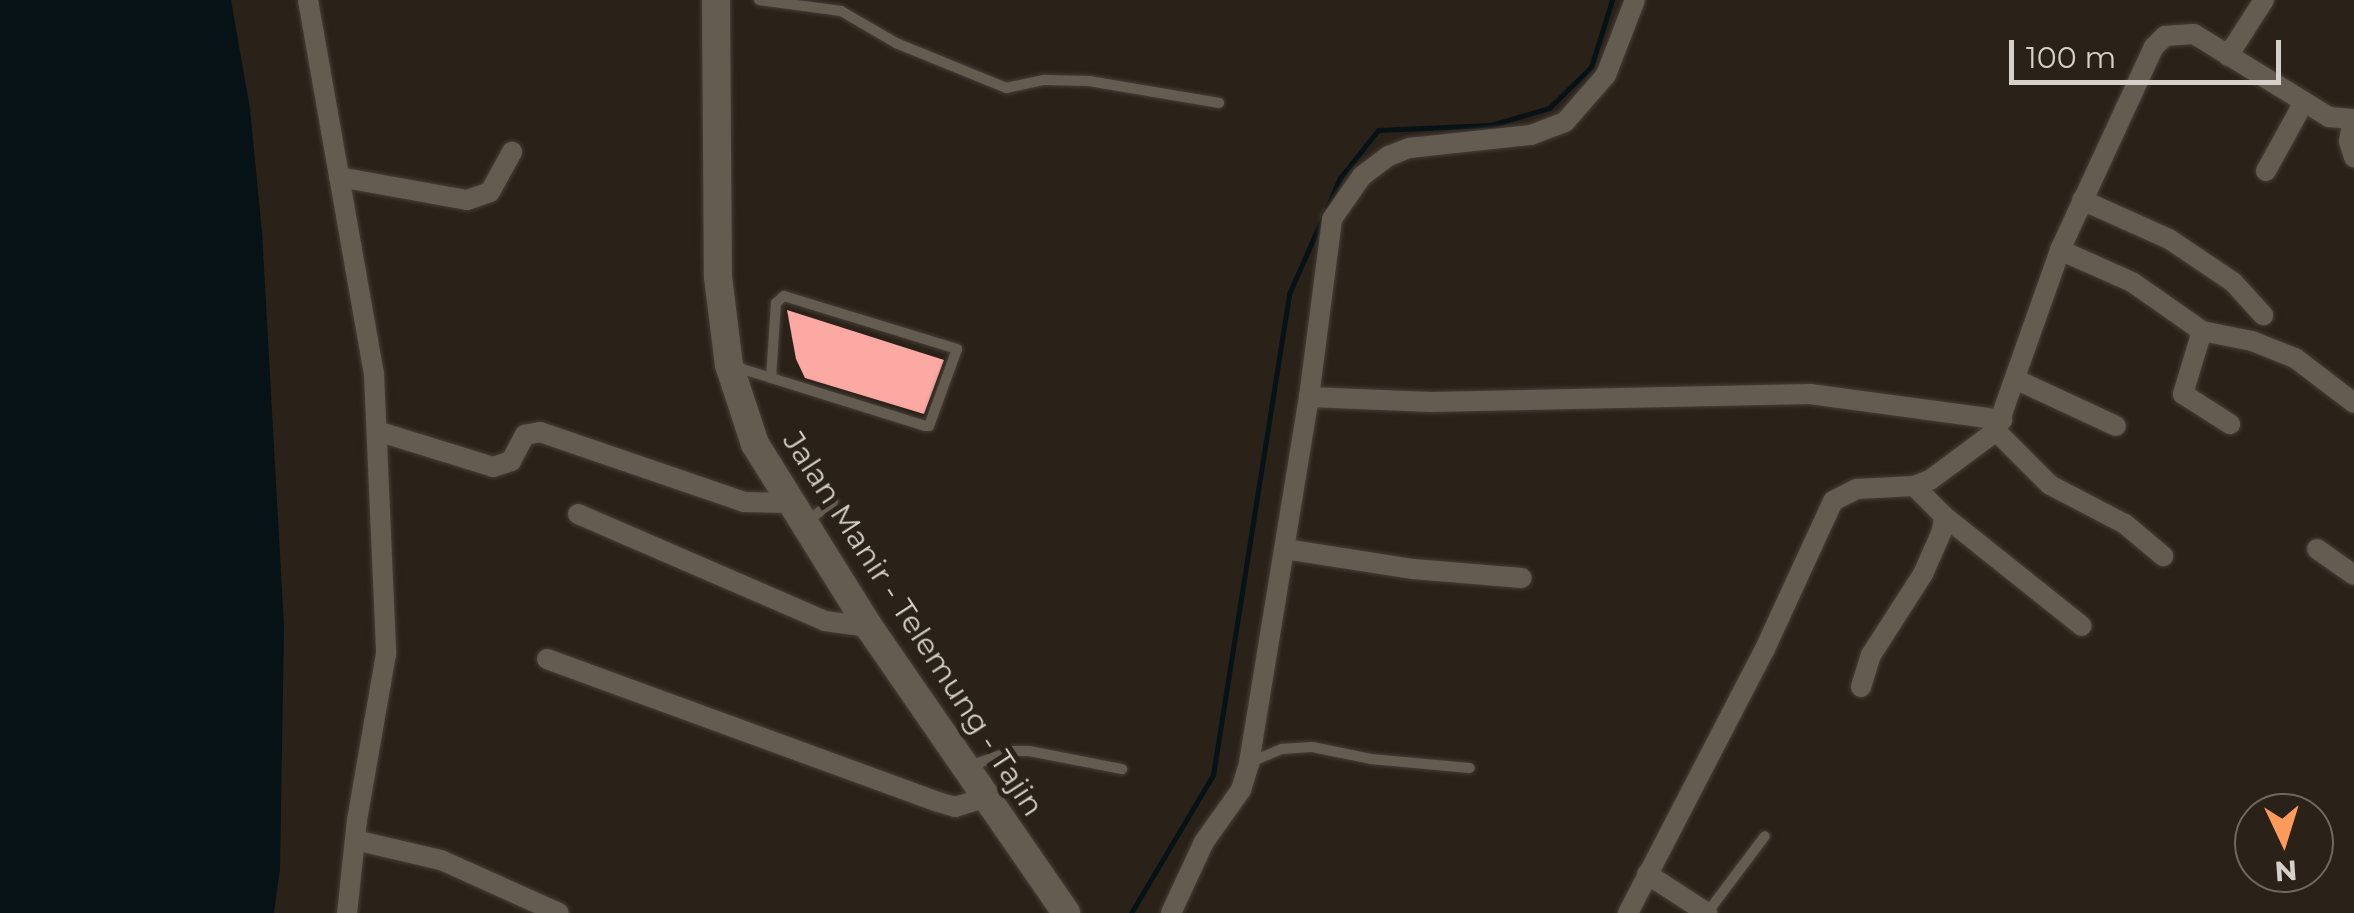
<!DOCTYPE html>
<html>
<head>
<meta charset="utf-8">
<style>
  body { margin:0 }
  #map { position:relative; width:2354px; height:913px; overflow:hidden; background:#2a2219; font-family:Montserrat,sans-serif }
  div>[style] { position:absolute }
  .water>* { inset:0; background:#061216 }
  .stream>* { height:5px; margin:-2.5px; padding:0 2.5px; transform-origin:2.5px; border-radius:2.5px; background:#061216 }
  .building>* { inset:0; background:#fca9a3 }
  .roads { filter:drop-shadow(0 0 2px #463e37) drop-shadow(0 0 2px #463e37) }
  .lane>* { height:10px; margin:-5px; padding:0 5px; transform-origin:5px; border-radius:5px; background:#655c51 }
  .street>* { height:20px; margin:-10px; padding:0 10px; transform-origin:10px; border-radius:10px; background:#655c51 }
  .secondary>* { height:28px; margin:-14px; padding:0 14px; transform-origin:14px; border-radius:14px; background:#655c51 }
  span { translate:-50% -50%; white-space:nowrap; text-align:center; line-height:1.15; -webkit-text-stroke:10px #2a2219; paint-order:stroke }
  .street-label { font-size:30px; color:#d6d0ca }
  .north { position:absolute; left:2234px; top:793px; width:100px; height:100px; box-sizing:border-box; background:#2a2219; border:2px solid #6f6860; border-radius:50%; rotate:176deg; font-size:28px; font-weight:700; line-height:40px; text-align:center; color:#d6d0ca }
  .north::after { content:''; display:block; margin:auto; width:35px; height:45px; background:#ff9b5a; clip-path:polygon(50% 0,100% 100%,50% 72%,0 100%) }
  .scale { position:absolute; left:2009px; top:40px; width:272px; height:45px; box-sizing:border-box; border:5px solid #d6d0ca; border-top:0; padding-left:12px; font-size:30px; line-height:35px; white-space:nowrap; color:#d6d0ca; -webkit-text-stroke:8px #2a2219; paint-order:stroke }
</style>
</head>
<body>
<div id="map">
  <div class="water">
    <i style="clip-path:polygon(0 0,231px 0,250px 109px,262px 232px,284px 627px,280px 869px,274px 913px,0 913px)"></i>
  </div>
  <div class="stream">
    <i style="left:1131px;top:913px;width:161px;rotate:-59.3deg"></i>
    <i style="left:1213px;top:775px;width:487px;rotate:-81deg"></i>
    <i style="left:1289px;top:294px;width:127px;rotate:-66.3deg"></i>
    <i style="left:1340px;top:178px;width:61px;rotate:-51.6deg"></i>
    <i style="left:1378px;top:130px;width:113px;rotate:-2.5deg"></i>
    <i style="left:1491px;top:125px;width:60px;rotate:-16.3deg"></i>
    <i style="left:1549px;top:108px;width:59px;rotate:-44.3deg"></i>
    <i style="left:1591px;top:67px;width:70px;rotate:-72.6deg"></i>
  </div>
  <div class="building">
    <i style="clip-path:polygon(787px 310px,944px 360px,924px 414px,805px 378px,796px 359px)"></i>
  </div>
  <div class="roads">
    <div class="lane">
      <i style="left:759px;top:0;width:83px;rotate:7.6deg"></i>
      <i style="left:841px;top:11px;width:64px;rotate:30.2deg"></i>
      <i style="left:896px;top:43px;width:119px;rotate:22.2deg"></i>
      <i style="left:1006px;top:88px;width:39px;rotate:-12deg"></i>
      <i style="left:1044px;top:80px;width:45px;rotate:1.3deg"></i>
      <i style="left:1089px;top:81px;width:132px;rotate:9.6deg"></i>
      <i style="left:736px;top:367px;width:198px;rotate:17.3deg"></i>
      <i style="left:925px;top:426px;width:4px"></i>
      <i style="left:929px;top:426px;width:82px;rotate:-70deg"></i>
      <i style="left:957px;top:349px;width:181px;rotate:-163deg"></i>
      <i style="left:784px;top:296px;width:11px;rotate:139deg"></i>
      <i style="left:776px;top:303px;width:75px;rotate:93.8deg"></i>
      <i style="left:806px;top:522px;width:34px;rotate:-37deg"></i>
      <i style="left:1251px;top:762px;width:34px;rotate:-23deg"></i>
      <i style="left:1282px;top:749px;width:30px;rotate:-4deg"></i>
      <i style="left:1312px;top:747px;width:60px;rotate:11.5deg"></i>
      <i style="left:1371px;top:759px;width:99px;rotate:5.2deg"></i>
      <i style="left:967px;top:767px;width:48px;rotate:-19.6deg"></i>
      <i style="left:1012px;top:751px;width:17px"></i>
      <i style="left:1029px;top:751px;width:95px;rotate:11deg"></i>
      <i style="left:1707px;top:913px;width:96px;rotate:-53deg"></i>
    </div>
    <div class="street">
      <i style="left:308px;top:0;width:380px;rotate:80deg"></i>
      <i style="left:374px;top:374px;width:280px;rotate:87.5deg"></i>
      <i style="left:386px;top:654px;width:169px;rotate:99.9deg"></i>
      <i style="left:357px;top:820px;width:94px;rotate:96.1deg"></i>
      <i style="left:2228px;top:56px;width:67px;rotate:-57.3deg"></i>
      <i style="left:2353px;top:120px;width:21px;rotate:101deg"></i>
      <i style="left:2349px;top:141px;width:17px;rotate:73deg"></i>
      <i style="left:2266px;top:171px;width:79px;rotate:-61.2deg"></i>
      <i style="left:339px;top:177px;width:130px;rotate:10.2deg"></i>
      <i style="left:467px;top:200px;width:24px;rotate:-19deg"></i>
      <i style="left:490px;top:192px;width:46px;rotate:-61.2deg"></i>
      <i style="left:2082px;top:200px;width:95px;rotate:24.1deg"></i>
      <i style="left:2169px;top:239px;width:77px;rotate:33.9deg"></i>
      <i style="left:2233px;top:282px;width:45px;rotate:47.7deg"></i>
      <i style="left:2060px;top:250px;width:79px;rotate:24deg"></i>
      <i style="left:2132px;top:282px;width:85px;rotate:35deg"></i>
      <i style="left:2202px;top:331px;width:66px;rotate:106.8deg"></i>
      <i style="left:2183px;top:394px;width:56px;rotate:32.6deg"></i>
      <i style="left:2202px;top:331px;width:51px;rotate:11.3deg"></i>
      <i style="left:2252px;top:341px;width:46px;rotate:21.6deg"></i>
      <i style="left:2295px;top:358px;width:74px;rotate:37.3deg"></i>
      <i style="left:2017px;top:380px;width:109px;rotate:24.9deg"></i>
      <i style="left:1309px;top:397px;width:122px;rotate:2.3deg"></i>
      <i style="left:1431px;top:402px;width:379px;rotate:-1.2deg"></i>
      <i style="left:1810px;top:394px;width:194px;rotate:7.7deg"></i>
      <i style="left:377px;top:431px;width:121px;rotate:17.2deg"></i>
      <i style="left:493px;top:467px;width:19px;rotate:-18deg"></i>
      <i style="left:511px;top:461px;width:30px;rotate:-62deg"></i>
      <i style="left:525px;top:435px;width:15px;rotate:-11deg"></i>
      <i style="left:540px;top:432px;width:216px;rotate:18.9deg"></i>
      <i style="left:744px;top:502px;width:45px;rotate:1.3deg"></i>
      <i style="left:1996px;top:431px;width:76px;rotate:45deg"></i>
      <i style="left:2050px;top:485px;width:85px;rotate:27.5deg"></i>
      <i style="left:2125px;top:524px;width:50px;rotate:40.1deg"></i>
      <i style="left:578px;top:514px;width:269px;rotate:23.4deg"></i>
      <i style="left:825px;top:621px;width:44px;rotate:7.8deg"></i>
      <i style="left:1944px;top:516px;width:176px;rotate:38.6deg"></i>
      <i style="left:1285px;top:549px;width:130px;rotate:8.9deg"></i>
      <i style="left:1413px;top:569px;width:109px;rotate:4.7deg"></i>
      <i style="left:2317px;top:549px;width:45px;rotate:35.1deg"></i>
      <i style="left:547px;top:659px;width:416px;rotate:20.1deg"></i>
      <i style="left:938px;top:802px;width:18px;rotate:16deg"></i>
      <i style="left:955px;top:807px;width:34px;rotate:-17deg"></i>
      <i style="left:1861px;top:687px;width:34px;rotate:-73deg"></i>
      <i style="left:1871px;top:655px;width:96px;rotate:-57.3deg"></i>
      <i style="left:1923px;top:574px;width:47px;rotate:-66.2deg"></i>
      <i style="left:1942px;top:531px;width:15px;rotate:-82deg"></i>
      <i style="left:1944px;top:516px;width:42px;rotate:-135deg"></i>
      <i style="left:355px;top:840px;width:88px;rotate:13.1deg"></i>
      <i style="left:441px;top:860px;width:129px;rotate:24.2deg"></i>
      <i style="left:1647px;top:874px;width:72px;rotate:33deg"></i>
      <i style="left:1171px;top:913px;width:78px;rotate:-65.1deg"></i>
      <i style="left:1204px;top:842px;width:64px;rotate:-54.6deg"></i>
      <i style="left:1241px;top:790px;width:28px;rotate:-73deg"></i>
      <i style="left:1249px;top:763px;width:371px;rotate:-80.7deg"></i>
      <i style="left:1309px;top:397px;width:179px;rotate:-82.6deg"></i>
      <i style="left:1332px;top:219px;width:52px;rotate:-55.1deg"></i>
      <i style="left:1362px;top:176px;width:34px;rotate:-37deg"></i>
      <i style="left:1389px;top:156px;width:22px;rotate:-22deg"></i>
      <i style="left:1409px;top:148px;width:123px;rotate:-6.1deg"></i>
      <i style="left:1531px;top:135px;width:36px;rotate:-21deg"></i>
      <i style="left:1565px;top:122px;width:62px;rotate:-48.9deg"></i>
      <i style="left:1606px;top:75px;width:80px;rotate:-68.9deg"></i>
      <i style="left:1628px;top:913px;width:295px;rotate:-62.6deg"></i>
      <i style="left:1764px;top:651px;width:165px;rotate:-65.3deg"></i>
      <i style="left:1833px;top:501px;width:27px;rotate:-27deg"></i>
      <i style="left:1857px;top:489px;width:57px;rotate:-3deg"></i>
      <i style="left:1914px;top:486px;width:17px;rotate:-21deg"></i>
      <i style="left:1930px;top:480px;width:82px;rotate:-36.6deg"></i>
      <i style="left:1996px;top:431px;width:192px;rotate:-70.5deg"></i>
      <i style="left:2060px;top:250px;width:224px;rotate:-65.2deg"></i>
      <i style="left:2154px;top:47px;width:16px;rotate:-45deg"></i>
      <i style="left:2165px;top:36px;width:29px;rotate:-4deg"></i>
      <i style="left:2194px;top:34px;width:158px;rotate:31.6deg"></i>
      <i style="left:2329px;top:117px;width:25px;rotate:5deg"></i>
    </div>
    <div class="secondary">
      <i style="left:716px;top:0;width:277px;rotate:89.6deg"></i>
      <i style="left:718px;top:277px;width:89px;rotate:82.9deg"></i>
      <i style="left:729px;top:365px;width:83px;rotate:71.8deg"></i>
      <i style="left:755px;top:444px;width:216px;rotate:58.1deg"></i>
      <i style="left:869px;top:627px;width:347px;rotate:55.4deg"></i>
    </div>
  </div>
  <div class="street-label">
    <span style="left:913px;top:624px;rotate:57deg">Jalan Manir - Telemung - Tajin</span>
  </div>
  <div class="north">N</div>
  <div class="scale">100 m</div>
</div>
</body>
</html>
